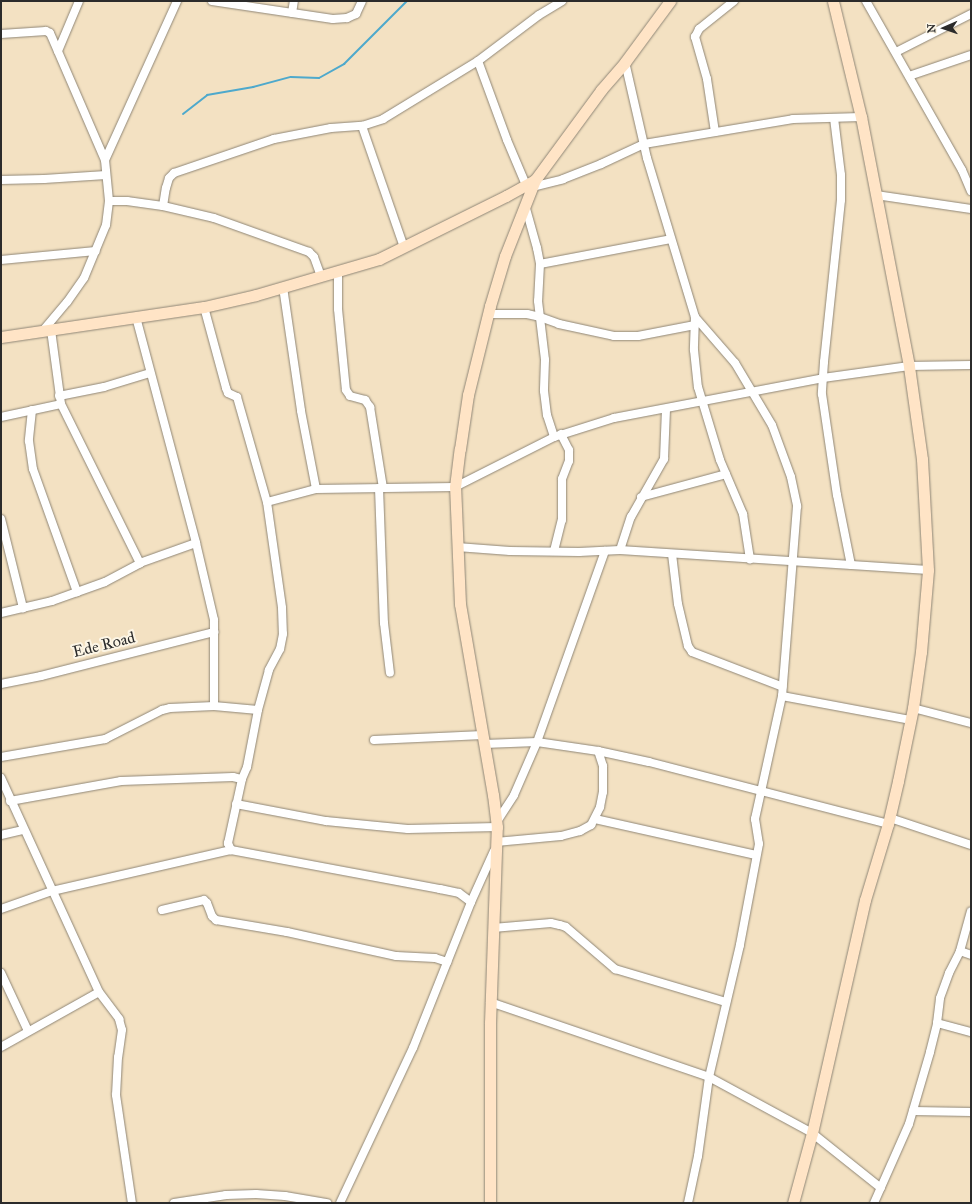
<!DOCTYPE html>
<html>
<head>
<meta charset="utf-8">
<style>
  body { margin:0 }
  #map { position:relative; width:972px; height:1204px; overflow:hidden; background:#f3e1c2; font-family:"IM FELL Great Primer",serif }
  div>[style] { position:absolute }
  .stream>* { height:2px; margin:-1px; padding:0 1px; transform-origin:1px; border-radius:1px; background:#4ea9cc }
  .roads { filter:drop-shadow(0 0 1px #8f8676) drop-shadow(0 0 1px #8f8676) }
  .street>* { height:8px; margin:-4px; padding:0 4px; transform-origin:4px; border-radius:4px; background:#fff }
  .secondary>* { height:11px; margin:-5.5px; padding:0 5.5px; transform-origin:5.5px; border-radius:5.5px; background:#ffe4c6 }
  span { translate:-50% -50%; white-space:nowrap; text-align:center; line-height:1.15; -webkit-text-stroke:4px #fcf5e5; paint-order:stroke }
  .street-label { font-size:16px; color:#2b2b2b }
  .frame { position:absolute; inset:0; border:2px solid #2b2b2b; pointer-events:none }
  .north { position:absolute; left:924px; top:8px; width:40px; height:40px; -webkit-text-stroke:3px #fcf5e5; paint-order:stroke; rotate:268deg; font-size:11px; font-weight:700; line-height:16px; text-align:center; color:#2b2b2b }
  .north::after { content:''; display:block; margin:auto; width:14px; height:18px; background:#2b2b2b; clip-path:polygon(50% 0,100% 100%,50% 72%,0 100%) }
</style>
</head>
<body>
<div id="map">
  <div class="stream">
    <i style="left:183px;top:114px;width:31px;rotate:-38deg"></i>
    <i style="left:207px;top:95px;width:47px;rotate:-9.9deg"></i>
    <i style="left:253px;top:87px;width:39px;rotate:-15deg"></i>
    <i style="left:291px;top:77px;width:28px;rotate:2deg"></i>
    <i style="left:319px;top:78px;width:29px;rotate:-29deg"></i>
    <i style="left:344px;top:64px;width:89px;rotate:-45deg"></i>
  </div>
  <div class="roads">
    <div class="street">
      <i style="left:212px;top:1px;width:122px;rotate:8.5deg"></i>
      <i style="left:333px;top:19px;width:14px;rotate:-4deg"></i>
      <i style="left:347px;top:18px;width:10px;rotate:-24deg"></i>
      <i style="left:356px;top:14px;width:14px;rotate:-65deg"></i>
      <i style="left:866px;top:1px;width:194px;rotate:60.4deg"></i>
      <i style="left:962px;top:170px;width:23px;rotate:67deg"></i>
      <i style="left:292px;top:13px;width:12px;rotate:-81deg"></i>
      <i style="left:1px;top:34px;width:45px;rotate:-3.8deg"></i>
      <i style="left:46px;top:31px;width:4px;rotate:27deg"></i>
      <i style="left:50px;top:33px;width:138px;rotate:66.6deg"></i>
      <i style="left:105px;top:160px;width:41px;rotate:84.4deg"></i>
      <i style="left:109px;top:201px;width:24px;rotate:97deg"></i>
      <i style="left:106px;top:225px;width:57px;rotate:112.5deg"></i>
      <i style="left:84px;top:278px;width:29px;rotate:125deg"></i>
      <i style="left:67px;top:302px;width:38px;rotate:130deg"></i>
      <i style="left:58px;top:51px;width:54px;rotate:-67.2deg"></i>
      <i style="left:896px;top:52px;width:84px;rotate:-26.9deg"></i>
      <i style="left:478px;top:61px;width:84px;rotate:69.8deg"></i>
      <i style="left:507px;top:140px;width:49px;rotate:67.1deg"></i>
      <i style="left:625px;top:62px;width:98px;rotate:77.1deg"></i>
      <i style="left:647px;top:158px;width:166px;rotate:73.2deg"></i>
      <i style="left:695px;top:317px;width:61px;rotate:49deg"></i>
      <i style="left:735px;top:363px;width:72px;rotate:59.2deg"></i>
      <i style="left:772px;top:425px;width:55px;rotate:69.9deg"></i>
      <i style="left:791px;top:477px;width:30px;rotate:78deg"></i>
      <i style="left:797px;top:506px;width:191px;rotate:94.5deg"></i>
      <i style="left:782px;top:696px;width:126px;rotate:102.4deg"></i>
      <i style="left:755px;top:819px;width:25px;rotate:81deg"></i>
      <i style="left:759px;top:844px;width:103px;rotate:100.7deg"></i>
      <i style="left:740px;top:945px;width:136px;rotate:103.2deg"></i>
      <i style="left:709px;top:1077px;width:80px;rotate:97.9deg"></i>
      <i style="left:698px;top:1156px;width:48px;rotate:102deg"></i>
      <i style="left:909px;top:76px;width:65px;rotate:-18.7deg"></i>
      <i style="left:834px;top:118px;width:57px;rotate:83deg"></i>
      <i style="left:841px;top:175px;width:25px;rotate:90deg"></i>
      <i style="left:841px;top:200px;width:163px;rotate:96deg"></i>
      <i style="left:824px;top:362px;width:32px;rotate:94deg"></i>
      <i style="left:822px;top:394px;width:102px;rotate:81.6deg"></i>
      <i style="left:837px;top:495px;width:71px;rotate:78.7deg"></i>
      <i style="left:362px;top:126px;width:128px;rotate:70.9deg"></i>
      <i style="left:715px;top:132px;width:54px;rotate:-98.6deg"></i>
      <i style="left:707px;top:79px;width:44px;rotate:-105.9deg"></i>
      <i style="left:695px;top:37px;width:9px;rotate:-63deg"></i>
      <i style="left:699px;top:29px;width:45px;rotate:-38.7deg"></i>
      <i style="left:105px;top:160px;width:175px;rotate:-65.6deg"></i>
      <i style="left:1px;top:180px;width:43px;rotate:-1.3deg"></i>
      <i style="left:44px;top:179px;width:62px;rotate:-3.7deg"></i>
      <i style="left:532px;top:187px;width:32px;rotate:-14deg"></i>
      <i style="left:563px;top:179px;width:41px;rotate:-21.5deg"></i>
      <i style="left:601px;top:164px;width:47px;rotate:-24.9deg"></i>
      <i style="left:644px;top:144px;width:151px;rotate:-9.5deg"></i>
      <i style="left:793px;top:119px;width:68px;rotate:-1.7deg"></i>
      <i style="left:876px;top:195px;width:96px;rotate:8.4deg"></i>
      <i style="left:109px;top:201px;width:18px"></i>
      <i style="left:127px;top:201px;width:36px;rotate:8deg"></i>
      <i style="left:163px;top:206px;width:52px;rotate:13.2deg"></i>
      <i style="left:214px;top:218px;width:101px;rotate:19.7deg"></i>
      <i style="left:309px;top:252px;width:7px;rotate:45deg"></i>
      <i style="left:314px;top:257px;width:20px;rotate:70deg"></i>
      <i style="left:525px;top:205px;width:45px;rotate:74.4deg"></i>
      <i style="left:537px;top:248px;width:16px;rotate:79deg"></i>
      <i style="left:540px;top:264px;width:37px;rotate:93deg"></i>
      <i style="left:538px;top:301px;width:59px;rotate:83.2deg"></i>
      <i style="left:545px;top:360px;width:31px;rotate:92deg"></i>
      <i style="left:544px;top:391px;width:24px;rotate:83deg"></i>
      <i style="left:547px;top:415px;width:23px;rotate:72deg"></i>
      <i style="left:163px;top:206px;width:18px;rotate:-81deg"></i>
      <i style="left:166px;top:188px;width:10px;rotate:-73deg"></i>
      <i style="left:169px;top:178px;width:7px;rotate:-45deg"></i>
      <i style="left:174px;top:173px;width:106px;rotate:-18.8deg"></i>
      <i style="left:274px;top:139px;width:58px;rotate:-10.9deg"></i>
      <i style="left:331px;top:128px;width:31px;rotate:-4deg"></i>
      <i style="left:362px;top:126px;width:22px;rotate:-18deg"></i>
      <i style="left:383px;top:119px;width:111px;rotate:-31.4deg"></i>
      <i style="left:478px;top:61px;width:76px;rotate:-37deg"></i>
      <i style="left:539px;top:15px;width:27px;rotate:-31deg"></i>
      <i style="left:1px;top:260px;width:95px;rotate:-5.4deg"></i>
      <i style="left:540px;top:264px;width:133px;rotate:-10.8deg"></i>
      <i style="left:338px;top:271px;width:38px;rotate:90deg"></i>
      <i style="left:338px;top:309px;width:81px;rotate:84.4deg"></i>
      <i style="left:346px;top:390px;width:7px;rotate:56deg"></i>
      <i style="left:350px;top:396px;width:16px;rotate:15deg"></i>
      <i style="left:365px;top:400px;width:9px;rotate:54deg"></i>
      <i style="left:370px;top:407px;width:82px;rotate:80.9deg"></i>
      <i style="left:283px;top:287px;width:125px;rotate:81.7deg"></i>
      <i style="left:301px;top:411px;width:79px;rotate:79.1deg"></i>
      <i style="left:204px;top:307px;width:84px;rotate:74.8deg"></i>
      <i style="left:226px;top:388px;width:5px;rotate:68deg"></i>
      <i style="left:228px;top:393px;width:10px;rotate:24deg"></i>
      <i style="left:237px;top:397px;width:109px;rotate:74.1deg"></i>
      <i style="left:267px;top:502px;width:107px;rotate:81.9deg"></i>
      <i style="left:282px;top:608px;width:26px;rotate:88deg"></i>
      <i style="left:283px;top:634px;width:15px;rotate:101deg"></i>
      <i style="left:280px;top:649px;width:24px;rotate:118deg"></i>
      <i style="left:269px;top:670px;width:41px;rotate:105.4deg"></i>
      <i style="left:258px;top:710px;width:58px;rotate:100.9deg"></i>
      <i style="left:247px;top:767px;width:13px;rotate:113deg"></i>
      <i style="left:242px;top:779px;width:66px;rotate:102.3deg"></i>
      <i style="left:228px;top:843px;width:8px;rotate:67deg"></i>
      <i style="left:488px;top:314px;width:39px"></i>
      <i style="left:527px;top:314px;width:13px;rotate:13deg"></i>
      <i style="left:540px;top:317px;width:20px;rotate:20deg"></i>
      <i style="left:559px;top:324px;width:56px;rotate:12.3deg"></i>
      <i style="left:614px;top:336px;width:24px"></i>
      <i style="left:638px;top:336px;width:58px;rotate:-10.9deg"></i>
      <i style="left:136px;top:317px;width:234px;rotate:75.1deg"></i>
      <i style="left:196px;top:543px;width:79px;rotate:76.8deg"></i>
      <i style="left:214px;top:620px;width:86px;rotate:90deg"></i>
      <i style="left:695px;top:317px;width:33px;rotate:92deg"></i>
      <i style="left:694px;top:350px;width:37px;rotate:84deg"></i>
      <i style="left:698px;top:387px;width:76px;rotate:73.2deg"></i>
      <i style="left:720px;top:460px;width:59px;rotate:66.9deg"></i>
      <i style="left:743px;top:514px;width:46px;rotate:81.2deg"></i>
      <i style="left:51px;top:330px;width:75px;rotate:82.3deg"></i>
      <i style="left:61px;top:404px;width:178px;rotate:63.6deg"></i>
      <i style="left:59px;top:396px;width:46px;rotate:-11.3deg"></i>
      <i style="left:104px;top:387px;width:48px;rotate:-16.9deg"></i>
      <i style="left:32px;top:410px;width:31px;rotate:96deg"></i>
      <i style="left:29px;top:441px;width:28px;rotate:82deg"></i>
      <i style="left:33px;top:469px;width:131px;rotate:70.3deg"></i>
      <i style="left:1px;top:417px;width:61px;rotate:-12.2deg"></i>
      <i style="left:379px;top:488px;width:135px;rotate:87.9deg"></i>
      <i style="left:384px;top:623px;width:50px;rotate:83.2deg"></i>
      <i style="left:641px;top:497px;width:88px;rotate:-15.1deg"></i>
      <i style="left:267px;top:502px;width:51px;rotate:-14.9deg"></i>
      <i style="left:316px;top:489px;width:139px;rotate:-0.8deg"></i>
      <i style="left:455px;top:487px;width:111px;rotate:-26.8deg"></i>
      <i style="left:554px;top:437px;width:63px;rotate:-17.6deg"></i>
      <i style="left:614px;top:418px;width:213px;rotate:-10.8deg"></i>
      <i style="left:823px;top:378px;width:87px;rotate:-7.9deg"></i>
      <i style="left:909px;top:366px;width:62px;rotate:-0.9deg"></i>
      <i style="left:1px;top:519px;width:92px;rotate:76.1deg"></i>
      <i style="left:457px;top:547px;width:53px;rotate:4.3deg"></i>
      <i style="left:510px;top:551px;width:69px;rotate:0.8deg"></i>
      <i style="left:579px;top:552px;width:41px;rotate:-2.8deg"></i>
      <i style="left:620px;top:550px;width:309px;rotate:3.7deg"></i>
      <i style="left:620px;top:550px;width:35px;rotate:-72deg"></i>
      <i style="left:631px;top:517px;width:67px;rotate:-60.4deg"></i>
      <i style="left:664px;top:459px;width:50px;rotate:-87.7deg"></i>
      <i style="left:554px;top:551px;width:32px;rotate:-76deg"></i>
      <i style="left:562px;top:520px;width:41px;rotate:-90deg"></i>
      <i style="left:562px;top:479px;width:19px;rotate:-69deg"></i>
      <i style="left:569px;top:461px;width:11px;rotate:-90deg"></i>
      <i style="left:569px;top:450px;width:18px;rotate:-117deg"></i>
      <i style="left:672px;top:554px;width:50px;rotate:83.2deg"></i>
      <i style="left:678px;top:604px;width:43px;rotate:76.6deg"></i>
      <i style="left:688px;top:646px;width:7px;rotate:56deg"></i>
      <i style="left:692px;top:652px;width:97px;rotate:21deg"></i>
      <i style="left:1px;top:613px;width:52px;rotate:-13.2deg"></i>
      <i style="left:52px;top:601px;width:56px;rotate:-19.7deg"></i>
      <i style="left:105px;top:582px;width:40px;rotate:-28deg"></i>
      <i style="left:140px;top:563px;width:59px;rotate:-19.7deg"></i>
      <i style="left:1px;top:684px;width:41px;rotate:-11.3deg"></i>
      <i style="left:41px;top:676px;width:179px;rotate:-14.3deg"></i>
      <i style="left:782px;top:696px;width:130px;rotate:10.6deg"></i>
      <i style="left:913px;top:708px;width:60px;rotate:14.5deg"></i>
      <i style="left:374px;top:740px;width:109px;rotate:-2.6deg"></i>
      <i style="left:484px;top:744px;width:53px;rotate:-2.2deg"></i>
      <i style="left:537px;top:742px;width:62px;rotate:8.4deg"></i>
      <i style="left:598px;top:751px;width:52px;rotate:12.2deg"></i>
      <i style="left:649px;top:762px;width:247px;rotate:14.5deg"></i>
      <i style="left:1px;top:757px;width:106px;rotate:-9.8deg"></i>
      <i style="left:105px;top:739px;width:64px;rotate:-27deg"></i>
      <i style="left:162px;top:710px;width:8px;rotate:-14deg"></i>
      <i style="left:170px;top:708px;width:44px;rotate:-2.6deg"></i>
      <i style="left:214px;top:706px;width:44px;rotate:5.2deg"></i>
      <i style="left:1px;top:778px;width:235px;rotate:65.4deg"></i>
      <i style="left:99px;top:992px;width:34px;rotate:53deg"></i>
      <i style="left:119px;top:1019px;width:11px;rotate:75deg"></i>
      <i style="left:122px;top:1030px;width:27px;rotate:98deg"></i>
      <i style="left:118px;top:1057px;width:38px;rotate:93deg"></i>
      <i style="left:116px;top:1095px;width:109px;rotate:81.6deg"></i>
      <i style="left:10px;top:801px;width:113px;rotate:-10.2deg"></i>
      <i style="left:121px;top:781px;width:112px;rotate:-2deg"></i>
      <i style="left:233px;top:777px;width:9px;rotate:13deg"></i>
      <i style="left:236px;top:804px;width:92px;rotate:10.7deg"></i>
      <i style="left:326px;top:821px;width:82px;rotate:5.6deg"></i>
      <i style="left:408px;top:829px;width:89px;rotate:-1.3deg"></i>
      <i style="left:890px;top:818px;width:85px;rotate:18.4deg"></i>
      <i style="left:595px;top:819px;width:165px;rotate:12.6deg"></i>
      <i style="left:496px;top:823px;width:33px;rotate:-57deg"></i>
      <i style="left:514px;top:795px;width:58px;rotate:-66.5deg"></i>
      <i style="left:537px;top:742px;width:203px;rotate:-70.4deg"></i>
      <i style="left:1px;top:835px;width:23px;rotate:-13deg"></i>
      <i style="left:496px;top:842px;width:65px;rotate:-5.3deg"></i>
      <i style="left:561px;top:836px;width:20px;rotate:-15deg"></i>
      <i style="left:580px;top:831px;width:13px;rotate:-29deg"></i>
      <i style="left:591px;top:825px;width:20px;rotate:-63deg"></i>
      <i style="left:600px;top:807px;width:15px;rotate:-79deg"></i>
      <i style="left:603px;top:792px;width:26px;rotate:-90deg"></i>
      <i style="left:603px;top:766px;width:16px;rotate:-108deg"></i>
      <i style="left:1px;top:909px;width:54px;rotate:-19.4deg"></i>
      <i style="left:52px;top:891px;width:184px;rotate:-12.9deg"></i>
      <i style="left:231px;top:850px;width:213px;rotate:10.6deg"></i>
      <i style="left:440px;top:889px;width:19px;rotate:12deg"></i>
      <i style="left:459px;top:893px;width:15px;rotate:37deg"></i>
      <i style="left:162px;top:910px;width:43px;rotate:-13.4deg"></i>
      <i style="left:204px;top:900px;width:4px;rotate:45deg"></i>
      <i style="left:207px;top:903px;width:14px;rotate:69deg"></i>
      <i style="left:212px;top:916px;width:6px;rotate:45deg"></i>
      <i style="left:216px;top:920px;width:72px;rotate:9.6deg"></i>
      <i style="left:287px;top:932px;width:112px;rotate:12.4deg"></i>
      <i style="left:396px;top:956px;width:39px;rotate:3deg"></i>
      <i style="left:435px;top:958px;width:13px;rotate:18deg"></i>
      <i style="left:493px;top:928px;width:58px;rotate:-4.9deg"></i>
      <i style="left:551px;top:923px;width:9px;rotate:13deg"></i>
      <i style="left:560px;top:925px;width:6px;rotate:18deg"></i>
      <i style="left:566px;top:927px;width:65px;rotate:40.6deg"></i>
      <i style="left:615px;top:969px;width:116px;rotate:16.6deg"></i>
      <i style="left:960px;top:951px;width:12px;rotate:20deg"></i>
      <i style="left:1px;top:973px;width:64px;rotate:65deg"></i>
      <i style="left:490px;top:1002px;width:231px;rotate:18.9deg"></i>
      <i style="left:709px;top:1077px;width:117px;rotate:28.5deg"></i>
      <i style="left:812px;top:1133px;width:88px;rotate:38.6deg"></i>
      <i style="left:937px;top:1023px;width:35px;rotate:15deg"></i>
      <i style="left:1px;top:1047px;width:112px;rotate:-29.3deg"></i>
      <i style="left:913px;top:1111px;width:58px;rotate:1deg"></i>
      <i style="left:174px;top:1203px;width:53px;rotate:-8.7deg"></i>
      <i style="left:226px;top:1195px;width:30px;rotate:-2deg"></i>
      <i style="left:256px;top:1194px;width:29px;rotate:4deg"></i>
      <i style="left:285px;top:1196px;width:43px;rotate:9.5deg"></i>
      <i style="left:340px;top:1203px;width:171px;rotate:-64.8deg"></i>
      <i style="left:413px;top:1048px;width:157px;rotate:-68.3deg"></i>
      <i style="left:471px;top:902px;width:56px;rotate:-65.7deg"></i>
      <i style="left:874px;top:1203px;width:86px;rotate:-66.1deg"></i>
      <i style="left:909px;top:1124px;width:75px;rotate:-73.7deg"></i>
      <i style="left:930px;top:1052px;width:30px;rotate:-76deg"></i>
      <i style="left:937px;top:1023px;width:25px;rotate:-83deg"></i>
      <i style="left:940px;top:998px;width:27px;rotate:-70deg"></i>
      <i style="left:949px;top:973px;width:25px;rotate:-63deg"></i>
      <i style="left:960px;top:951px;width:41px;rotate:-74.6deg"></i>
    </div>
    <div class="secondary">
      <i style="left:1px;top:337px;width:205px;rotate:-8.4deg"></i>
      <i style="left:204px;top:307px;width:53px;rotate:-13deg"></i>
      <i style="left:256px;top:295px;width:128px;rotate:-16.3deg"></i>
      <i style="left:379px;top:259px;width:142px;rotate:-26.4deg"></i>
      <i style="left:506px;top:196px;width:33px;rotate:-29deg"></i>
      <i style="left:490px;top:1203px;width:180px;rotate:-90deg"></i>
      <i style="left:490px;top:1023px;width:196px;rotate:-88deg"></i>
      <i style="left:497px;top:827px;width:32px;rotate:-97deg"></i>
      <i style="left:493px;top:795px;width:194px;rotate:-99.8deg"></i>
      <i style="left:460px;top:604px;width:117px;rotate:-92.4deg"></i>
      <i style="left:455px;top:487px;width:38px;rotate:-83deg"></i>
      <i style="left:460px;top:449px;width:55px;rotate:-81.6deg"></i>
      <i style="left:468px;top:395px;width:92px;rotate:-76.1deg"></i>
      <i style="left:490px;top:306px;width:52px;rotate:-73.3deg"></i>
      <i style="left:505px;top:256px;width:82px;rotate:-68.5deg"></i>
      <i style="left:535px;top:180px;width:112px;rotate:-53.7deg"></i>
      <i style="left:601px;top:90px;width:37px;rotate:-49deg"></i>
      <i style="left:625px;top:62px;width:76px;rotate:-53.6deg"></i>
      <i style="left:793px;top:1203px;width:73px;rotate:-74.8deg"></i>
      <i style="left:812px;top:1133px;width:239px;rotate:-77.2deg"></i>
      <i style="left:865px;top:900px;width:79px;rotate:-73.2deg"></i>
      <i style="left:888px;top:824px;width:44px;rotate:-76.9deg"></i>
      <i style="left:898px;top:781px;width:75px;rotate:-78.4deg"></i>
      <i style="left:913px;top:708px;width:57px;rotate:-81.9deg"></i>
      <i style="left:921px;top:652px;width:82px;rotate:-85.1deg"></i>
      <i style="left:928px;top:570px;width:111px;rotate:-93.1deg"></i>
      <i style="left:922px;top:459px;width:94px;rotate:-98deg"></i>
      <i style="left:909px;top:366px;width:254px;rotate:-100.9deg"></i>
      <i style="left:861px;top:117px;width:119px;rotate:-103.6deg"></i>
    </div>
  </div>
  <div class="street-label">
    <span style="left:104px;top:645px;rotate:-14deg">Ede Road</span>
  </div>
  <div class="frame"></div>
  <div class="north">N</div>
</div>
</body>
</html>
